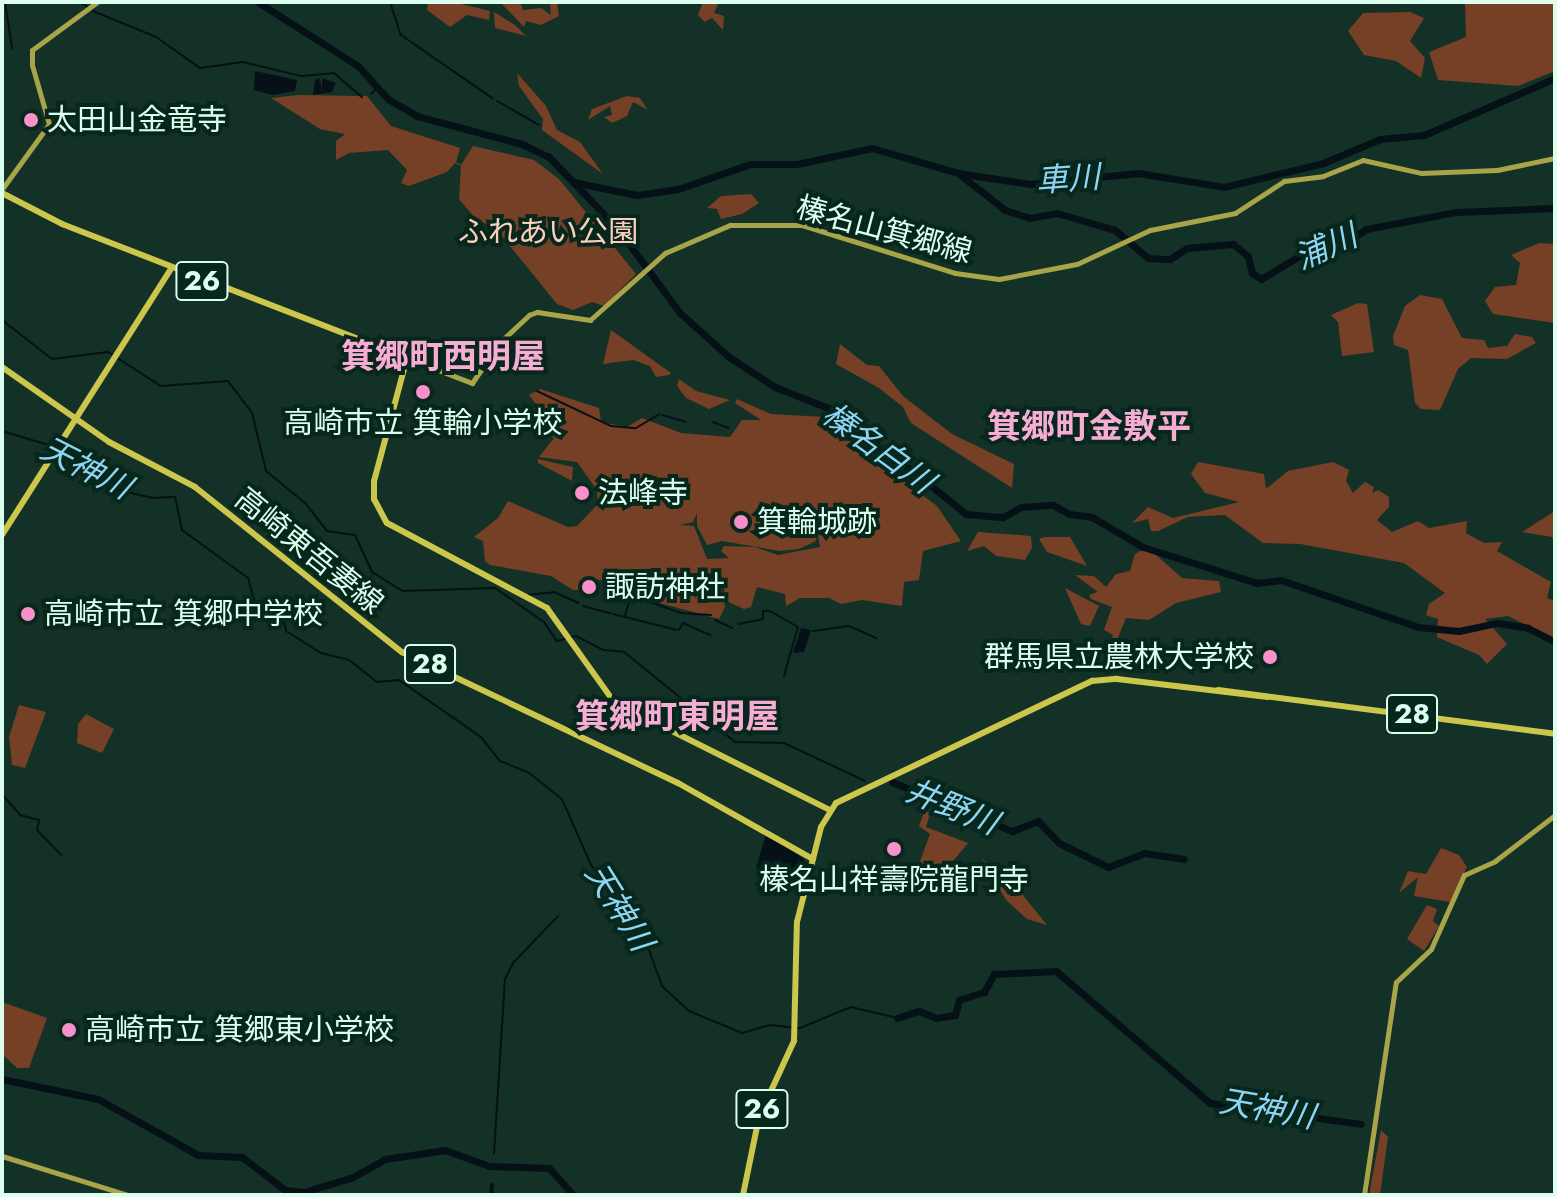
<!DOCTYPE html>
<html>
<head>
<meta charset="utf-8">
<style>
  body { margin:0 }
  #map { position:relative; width:1557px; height:1197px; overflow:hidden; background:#133126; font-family:Jost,"Noto Sans JP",sans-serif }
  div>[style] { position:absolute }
  .green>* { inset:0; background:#754025 }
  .water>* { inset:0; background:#051116 }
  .stream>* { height:2px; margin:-1px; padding:0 1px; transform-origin:1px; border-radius:1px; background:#051116 }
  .canal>* { height:4px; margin:-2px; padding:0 2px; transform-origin:2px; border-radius:2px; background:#051116 }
  .river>* { height:7px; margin:-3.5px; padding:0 3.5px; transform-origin:3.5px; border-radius:3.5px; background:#051116 }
  .secondary>* { height:5px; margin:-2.5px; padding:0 2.5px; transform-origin:2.5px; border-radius:2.5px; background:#a9a449 }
  .primary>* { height:6px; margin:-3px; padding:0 3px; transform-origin:3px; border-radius:3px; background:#cdc64c }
  .dots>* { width:22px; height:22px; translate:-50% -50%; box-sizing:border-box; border:4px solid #08271c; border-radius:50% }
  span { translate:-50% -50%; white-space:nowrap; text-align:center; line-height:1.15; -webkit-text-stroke:8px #08271c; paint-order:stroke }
  .shield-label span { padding:2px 6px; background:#08271c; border:2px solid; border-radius:6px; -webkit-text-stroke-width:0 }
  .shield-label { font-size:28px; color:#dbffef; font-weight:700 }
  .poi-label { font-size:30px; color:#dbffef }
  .left { translate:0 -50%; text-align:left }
  .right { translate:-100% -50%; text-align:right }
  .street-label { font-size:30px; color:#dbffef }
  .park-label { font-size:30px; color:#fad0bd }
  .water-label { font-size:32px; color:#8ed5f3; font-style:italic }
  .quarter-label { font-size:34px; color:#f6acd3; font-weight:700 }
  .frame { position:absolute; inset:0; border:4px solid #dbffef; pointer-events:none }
</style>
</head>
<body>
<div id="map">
  <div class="green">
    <i style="clip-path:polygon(453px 2px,490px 11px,489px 20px,467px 15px,450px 27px,427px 10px,428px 4px)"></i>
    <i style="clip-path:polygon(500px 2px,520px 2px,523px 10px,541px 8px,551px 15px,550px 2px,557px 2px,559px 16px,541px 25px,526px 21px,524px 27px)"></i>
    <i style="clip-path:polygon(703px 2px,719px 2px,714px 13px,724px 16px,723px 30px,712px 18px,705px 22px,698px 15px)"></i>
    <i style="clip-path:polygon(1465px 2px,1555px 2px,1555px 71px,1518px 86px,1438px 80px,1429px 52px,1466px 37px)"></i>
    <i style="clip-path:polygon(494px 12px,515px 25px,526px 36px,495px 28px)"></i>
    <i style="clip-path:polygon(1410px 12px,1424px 18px,1410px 41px,1425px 58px,1421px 78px,1396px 61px,1364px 55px,1348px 31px,1363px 13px)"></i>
    <i style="clip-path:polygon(517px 73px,546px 106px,557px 130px,580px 142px,603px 174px,542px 130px,543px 119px,519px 86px)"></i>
    <i style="clip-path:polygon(298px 95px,367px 96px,391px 126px,460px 148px,456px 162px,461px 165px,473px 146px,534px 160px,559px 179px,636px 274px,604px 306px,592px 302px,573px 310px,557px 304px,497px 230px,475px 218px,459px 199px,461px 166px,455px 163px,447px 172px,409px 186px,401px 183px,407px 170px,388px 150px,349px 153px,336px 160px,336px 141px,345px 134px,320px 129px,271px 98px)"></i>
    <i style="clip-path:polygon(627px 96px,640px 98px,648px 110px,633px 102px,627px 116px,612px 123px,604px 117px,612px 115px,610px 106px,588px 120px,592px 109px)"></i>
    <i style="clip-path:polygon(751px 194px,759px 203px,742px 214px,721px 219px,717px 209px,707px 208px,721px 196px)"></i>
    <i style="clip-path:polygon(1539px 243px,1555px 244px,1555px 323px,1493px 314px,1485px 301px,1495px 287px,1516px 285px,1520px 263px,1511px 255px)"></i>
    <i style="clip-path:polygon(1420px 295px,1442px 299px,1462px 338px,1484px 340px,1488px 348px,1507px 346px,1515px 334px,1532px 337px,1536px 343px,1507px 359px,1471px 358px,1458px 369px,1440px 410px,1421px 409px,1415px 403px,1408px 350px,1394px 345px,1393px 336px,1405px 306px)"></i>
    <i style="clip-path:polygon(1358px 303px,1367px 304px,1374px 352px,1342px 356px,1338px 322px,1331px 315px)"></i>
    <i style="clip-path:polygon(611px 330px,671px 373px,669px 375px,656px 377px,650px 366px,633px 360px,603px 364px)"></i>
    <i style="clip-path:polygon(840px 344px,867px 365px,879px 366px,903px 396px,952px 434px,1014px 464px,1012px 488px,911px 423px,903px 407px,879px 388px,836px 364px)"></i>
    <i style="clip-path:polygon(679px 379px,696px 391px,730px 400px,709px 409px,686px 398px,677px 386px)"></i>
    <i style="clip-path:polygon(evenodd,540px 389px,599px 408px,601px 422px,627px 427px,642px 418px,681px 433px,730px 437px,742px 420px,761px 420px,735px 403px,737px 399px,771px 414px,825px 417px,867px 441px,887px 469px,937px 506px,961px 541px,923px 551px,919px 580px,904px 582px,902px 606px,862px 600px,841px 604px,829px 598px,800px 598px,786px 606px,785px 594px,757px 587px,751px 607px,744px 609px,726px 601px,722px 577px,695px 574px,720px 582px,725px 607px,719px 619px,637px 597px,635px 583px,587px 579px,582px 590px,573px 590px,551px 576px,490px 565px,485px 561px,483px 541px,474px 537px,498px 518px,508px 501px,568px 527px,577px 526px,598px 504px,597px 490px,577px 462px,539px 457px,554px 438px,530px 416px,536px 404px,529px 395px,540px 389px,697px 513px,697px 526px,707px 545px,722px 541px,780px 551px,799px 549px,816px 541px,816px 523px,820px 547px,778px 555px,755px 547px,724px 546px,721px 551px,729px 558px,707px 559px,694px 526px,680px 525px,693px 522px,697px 513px)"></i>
    <i style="clip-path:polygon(538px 459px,573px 467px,572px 481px,538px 463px)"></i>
    <i style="clip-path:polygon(1198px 462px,1264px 474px,1266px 489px,1288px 471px,1333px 462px,1349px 470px,1346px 481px,1353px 493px,1365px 482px,1374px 487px,1372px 493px,1378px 490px,1389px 497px,1389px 507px,1377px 520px,1392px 532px,1418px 521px,1429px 528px,1467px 521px,1466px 533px,1484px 543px,1502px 542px,1497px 551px,1551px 582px,1547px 598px,1555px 601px,1555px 639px,1508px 616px,1485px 619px,1507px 644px,1487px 664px,1479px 655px,1437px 637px,1438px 619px,1426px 615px,1429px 604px,1445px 593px,1404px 563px,1300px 544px,1263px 543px,1225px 515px,1188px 517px,1158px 531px,1151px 531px,1148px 519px,1132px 523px,1148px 507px,1173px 518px,1239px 502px,1205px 493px,1191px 474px)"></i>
    <i style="clip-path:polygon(1555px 511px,1555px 544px,1552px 537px,1522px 532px)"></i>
    <i style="clip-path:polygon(978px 532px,1031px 536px,1032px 548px,1025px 560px,996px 556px,984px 546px,967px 551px)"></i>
    <i style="clip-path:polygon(1044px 537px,1070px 537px,1087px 566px,1047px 552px,1039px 539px)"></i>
    <i style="clip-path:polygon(1142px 550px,1154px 553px,1182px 578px,1219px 581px,1221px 592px,1176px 603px,1149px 620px,1126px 618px,1117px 640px,1120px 646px,1111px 643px,1113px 635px,1104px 630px,1112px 607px,1091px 599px,1089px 595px,1098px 592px,1075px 575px,1094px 576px,1106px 587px,1116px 574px,1130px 571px,1135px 554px)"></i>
    <i style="clip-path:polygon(1065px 588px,1099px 606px,1090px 626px,1081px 624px)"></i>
    <i style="clip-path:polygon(19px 705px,46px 712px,25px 768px,12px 765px,9px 737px)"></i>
    <i style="clip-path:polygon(86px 714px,114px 729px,102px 753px,77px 743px,78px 724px)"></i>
    <i style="clip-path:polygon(925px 810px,930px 814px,926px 827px,968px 843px,929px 890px,894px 880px,895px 875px,910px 873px,919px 864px,930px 834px,919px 826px)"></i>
    <i style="clip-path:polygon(1441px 848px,1459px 855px,1467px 867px,1450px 902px,1414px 896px,1418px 877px,1399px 893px,1408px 871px,1426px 874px)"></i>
    <i style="clip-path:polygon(982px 859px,1014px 884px,1047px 925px,1027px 919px,1006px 900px)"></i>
    <i style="clip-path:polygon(1427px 905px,1437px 909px,1433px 921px,1439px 926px,1424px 951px,1407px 939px)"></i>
    <i style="clip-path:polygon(2px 1002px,47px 1018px,29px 1068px,17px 1068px,2px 1054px)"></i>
    <i style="clip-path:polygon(1381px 1130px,1388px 1137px,1380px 1195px,1369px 1195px)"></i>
  </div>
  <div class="water">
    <i style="clip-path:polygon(255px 71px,297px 80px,295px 91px,273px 95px,254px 90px)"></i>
    <i style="clip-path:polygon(320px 78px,322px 91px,322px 78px,336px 83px,332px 92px,313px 95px,315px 80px)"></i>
    <i style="clip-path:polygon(801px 628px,811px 630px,804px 652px,793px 653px)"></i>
    <i style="clip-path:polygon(766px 834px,804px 859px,799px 876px,756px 868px)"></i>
  </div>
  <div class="stream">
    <i style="left:5px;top:2px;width:47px;rotate:81.3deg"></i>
    <i style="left:80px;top:2px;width:11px;rotate:34deg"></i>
    <i style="left:390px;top:2px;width:35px;rotate:72deg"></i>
    <i style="left:401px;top:35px;width:111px;rotate:34.7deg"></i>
    <i style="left:93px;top:11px;width:68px;rotate:22.4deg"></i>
    <i style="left:156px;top:37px;width:54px;rotate:35.2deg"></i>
    <i style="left:200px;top:68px;width:43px;rotate:-7.9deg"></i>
    <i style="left:243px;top:62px;width:60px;rotate:13.6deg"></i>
    <i style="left:301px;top:76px;width:33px;rotate:-5deg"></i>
    <i style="left:334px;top:73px;width:37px;rotate:41deg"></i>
    <i style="left:371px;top:94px;width:8px;rotate:-45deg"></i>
    <i style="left:497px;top:101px;width:48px;rotate:29.7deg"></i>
    <i style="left:2px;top:320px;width:63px;rotate:38deg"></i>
    <i style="left:52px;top:359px;width:56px;rotate:-7.1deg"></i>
    <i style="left:108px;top:352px;width:63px;rotate:32.7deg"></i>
    <i style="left:161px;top:386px;width:67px;rotate:-4.3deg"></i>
    <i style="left:228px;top:381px;width:40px;rotate:53deg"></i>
    <i style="left:252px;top:413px;width:60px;rotate:76.4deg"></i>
    <i style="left:266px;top:471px;width:52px;rotate:39.5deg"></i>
    <i style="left:306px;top:504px;width:34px;rotate:52deg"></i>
    <i style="left:327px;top:531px;width:28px;rotate:8deg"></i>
    <i style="left:355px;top:535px;width:41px;rotate:65.3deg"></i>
    <i style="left:372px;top:572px;width:36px;rotate:32deg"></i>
    <i style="left:402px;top:591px;width:93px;rotate:-1.8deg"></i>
    <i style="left:495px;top:588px;width:60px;rotate:34.8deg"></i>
    <i style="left:544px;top:622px;width:23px;rotate:56deg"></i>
    <i style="left:557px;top:641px;width:20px;rotate:-15deg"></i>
    <i style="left:576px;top:636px;width:30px;rotate:27deg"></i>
    <i style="left:603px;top:650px;width:21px;rotate:5deg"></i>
    <i style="left:624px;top:652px;width:143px;rotate:39deg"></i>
    <i style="left:735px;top:742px;width:49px;rotate:1.2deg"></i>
    <i style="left:784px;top:743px;width:89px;rotate:25.1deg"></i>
    <i style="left:537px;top:391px;width:82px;rotate:25.3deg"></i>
    <i style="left:611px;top:426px;width:25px;rotate:5deg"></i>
    <i style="left:636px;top:428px;width:27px;rotate:-31deg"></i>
    <i style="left:662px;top:415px;width:25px;rotate:16deg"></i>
    <i style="left:713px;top:422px;width:17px;rotate:21deg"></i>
    <i style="left:2px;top:431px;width:55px;rotate:16.8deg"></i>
    <i style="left:55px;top:447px;width:29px;rotate:46deg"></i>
    <i style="left:75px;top:468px;width:16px;rotate:4deg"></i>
    <i style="left:91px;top:469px;width:30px;rotate:41deg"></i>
    <i style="left:114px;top:489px;width:40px;rotate:13deg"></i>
    <i style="left:153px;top:498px;width:22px;rotate:-3deg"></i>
    <i style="left:175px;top:497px;width:34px;rotate:78deg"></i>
    <i style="left:182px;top:530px;width:82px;rotate:36deg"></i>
    <i style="left:248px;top:578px;width:26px;rotate:74deg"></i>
    <i style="left:255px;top:603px;width:28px;rotate:18deg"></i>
    <i style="left:282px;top:612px;width:19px;rotate:78deg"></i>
    <i style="left:286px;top:631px;width:41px;rotate:32.2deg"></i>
    <i style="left:321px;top:653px;width:29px;rotate:14deg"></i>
    <i style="left:349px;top:660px;width:36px;rotate:38deg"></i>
    <i style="left:377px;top:682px;width:22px;rotate:-5deg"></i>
    <i style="left:399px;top:680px;width:100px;rotate:34.8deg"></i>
    <i style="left:481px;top:737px;width:31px;rotate:52deg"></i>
    <i style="left:500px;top:761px;width:31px;rotate:22deg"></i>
    <i style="left:529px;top:773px;width:42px;rotate:38.2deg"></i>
    <i style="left:562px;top:799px;width:72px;rotate:66.3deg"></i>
    <i style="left:591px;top:865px;width:89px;rotate:53.3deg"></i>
    <i style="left:644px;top:936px;width:53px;rotate:70.2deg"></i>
    <i style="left:662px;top:986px;width:37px;rotate:43deg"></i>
    <i style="left:689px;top:1011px;width:57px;rotate:22.5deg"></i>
    <i style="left:742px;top:1033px;width:29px;rotate:-16deg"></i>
    <i style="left:770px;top:1025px;width:30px;rotate:6deg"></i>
    <i style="left:800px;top:1028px;width:55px;rotate:-22.4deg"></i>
    <i style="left:851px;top:1007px;width:47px;rotate:13.4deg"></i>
    <i style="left:527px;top:595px;width:27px;rotate:-6deg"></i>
    <i style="left:554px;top:592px;width:27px;rotate:24deg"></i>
    <i style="left:583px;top:606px;width:28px;rotate:15deg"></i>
    <i style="left:613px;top:614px;width:66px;rotate:14deg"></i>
    <i style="left:625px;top:615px;width:19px;rotate:-72deg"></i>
    <i style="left:631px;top:597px;width:5px"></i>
    <i style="left:636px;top:597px;width:48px;rotate:19.6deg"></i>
    <i style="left:681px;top:613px;width:30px;rotate:4deg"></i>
    <i style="left:715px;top:620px;width:19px;rotate:25deg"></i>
    <i style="left:738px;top:624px;width:25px;rotate:-11deg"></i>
    <i style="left:763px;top:619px;width:8px;rotate:-90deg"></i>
    <i style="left:763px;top:611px;width:7px"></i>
    <i style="left:770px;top:611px;width:32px;rotate:30deg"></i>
    <i style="left:798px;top:627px;width:51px;rotate:105.9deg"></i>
    <i style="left:679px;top:630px;width:8px;rotate:-60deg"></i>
    <i style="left:683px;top:623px;width:30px;rotate:24deg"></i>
    <i style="left:813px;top:631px;width:36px;rotate:-8deg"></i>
    <i style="left:849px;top:626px;width:30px;rotate:24deg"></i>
    <i style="left:2px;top:794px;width:28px;rotate:49deg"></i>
    <i style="left:20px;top:815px;width:20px;rotate:15deg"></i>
    <i style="left:39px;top:820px;width:10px;rotate:101deg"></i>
    <i style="left:37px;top:830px;width:35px;rotate:46deg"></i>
    <i style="left:494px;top:1153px;width:174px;rotate:-86.4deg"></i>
    <i style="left:505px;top:979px;width:18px;rotate:-63deg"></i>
    <i style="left:513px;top:963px;width:65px;rotate:-46.2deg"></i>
  </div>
  <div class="canal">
    <i style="left:491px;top:1195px;width:10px;rotate:-84deg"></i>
  </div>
  <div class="river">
    <i style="left:258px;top:2px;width:119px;rotate:32.6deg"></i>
    <i style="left:358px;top:66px;width:45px;rotate:47.7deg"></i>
    <i style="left:388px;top:99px;width:34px;rotate:30deg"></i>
    <i style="left:417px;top:116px;width:109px;rotate:14.9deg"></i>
    <i style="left:522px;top:144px;width:30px;rotate:26deg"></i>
    <i style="left:549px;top:157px;width:100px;rotate:46.2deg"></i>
    <i style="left:618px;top:229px;width:104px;rotate:53.6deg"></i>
    <i style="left:680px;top:313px;width:66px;rotate:41.9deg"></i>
    <i style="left:729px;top:357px;width:55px;rotate:33.1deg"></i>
    <i style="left:775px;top:387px;width:68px;rotate:21.6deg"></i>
    <i style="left:838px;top:412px;width:44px;rotate:36.6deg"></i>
    <i style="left:873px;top:438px;width:25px;rotate:63deg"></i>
    <i style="left:884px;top:460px;width:26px;rotate:18deg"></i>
    <i style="left:909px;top:468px;width:73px;rotate:38.9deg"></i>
    <i style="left:966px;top:514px;width:37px;rotate:5deg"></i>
    <i style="left:1003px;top:517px;width:21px;rotate:-29deg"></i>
    <i style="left:1021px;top:507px;width:32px;rotate:-4deg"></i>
    <i style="left:1053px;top:505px;width:18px;rotate:29deg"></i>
    <i style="left:1069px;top:514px;width:23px;rotate:7deg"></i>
    <i style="left:1092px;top:517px;width:59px;rotate:30.5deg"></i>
    <i style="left:1143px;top:547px;width:120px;rotate:17.5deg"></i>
    <i style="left:1257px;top:583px;width:24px;rotate:-7deg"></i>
    <i style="left:1281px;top:580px;width:145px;rotate:18.9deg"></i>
    <i style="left:1418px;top:627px;width:41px;rotate:5.6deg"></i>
    <i style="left:1459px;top:631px;width:40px;rotate:-12deg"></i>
    <i style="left:1498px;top:623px;width:30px;rotate:9deg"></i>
    <i style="left:1528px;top:628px;width:30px;rotate:27deg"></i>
    <i style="left:959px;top:174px;width:58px;rotate:38deg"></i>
    <i style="left:1005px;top:210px;width:25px;rotate:18deg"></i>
    <i style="left:1029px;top:218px;width:28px;rotate:-10deg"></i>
    <i style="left:1057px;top:213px;width:60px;rotate:16.3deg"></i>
    <i style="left:1115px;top:230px;width:43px;rotate:40.3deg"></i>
    <i style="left:1148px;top:258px;width:22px;rotate:3deg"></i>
    <i style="left:1170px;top:259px;width:20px;rotate:-33deg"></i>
    <i style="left:1187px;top:248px;width:46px;rotate:-5deg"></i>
    <i style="left:1233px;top:244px;width:19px;rotate:39deg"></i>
    <i style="left:1248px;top:256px;width:17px;rotate:77deg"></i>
    <i style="left:1252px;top:273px;width:11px;rotate:34deg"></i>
    <i style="left:1261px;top:279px;width:62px;rotate:-31.1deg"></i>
    <i style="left:1314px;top:247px;width:22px;rotate:3deg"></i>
    <i style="left:1336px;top:248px;width:36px;rotate:-32deg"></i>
    <i style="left:1366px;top:229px;width:92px;rotate:-10.7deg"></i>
    <i style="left:1456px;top:212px;width:99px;rotate:-2.3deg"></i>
    <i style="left:573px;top:182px;width:65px;rotate:11.5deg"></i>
    <i style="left:637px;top:195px;width:41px;rotate:-8.3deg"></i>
    <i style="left:678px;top:189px;width:76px;rotate:-19.1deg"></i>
    <i style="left:750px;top:164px;width:47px"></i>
    <i style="left:797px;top:164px;width:77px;rotate:-12deg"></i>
    <i style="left:872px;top:148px;width:90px;rotate:16.2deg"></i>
    <i style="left:958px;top:173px;width:73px;rotate:8.7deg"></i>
    <i style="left:1030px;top:184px;width:109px;rotate:-5.8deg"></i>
    <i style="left:1138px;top:173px;width:87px;rotate:9.2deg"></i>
    <i style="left:1224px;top:187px;width:102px;rotate:-13.6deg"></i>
    <i style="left:1323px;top:163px;width:62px;rotate:-22.8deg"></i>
    <i style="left:1380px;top:139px;width:44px;rotate:-5.2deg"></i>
    <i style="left:1424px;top:135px;width:143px;rotate:-23.5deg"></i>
    <i style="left:892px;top:782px;width:130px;rotate:22.2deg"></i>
    <i style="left:1012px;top:831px;width:28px;rotate:-21deg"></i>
    <i style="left:1038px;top:821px;width:30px;rotate:46deg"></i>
    <i style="left:1059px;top:843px;width:55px;rotate:26.1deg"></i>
    <i style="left:1108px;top:867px;width:39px;rotate:-21deg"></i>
    <i style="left:1144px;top:853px;width:40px;rotate:8.5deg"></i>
    <i style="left:897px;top:1018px;width:23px;rotate:-18deg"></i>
    <i style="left:919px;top:1011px;width:18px;rotate:22deg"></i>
    <i style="left:936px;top:1018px;width:19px;rotate:-9deg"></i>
    <i style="left:955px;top:1015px;width:16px;rotate:-75deg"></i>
    <i style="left:959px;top:1000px;width:26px;rotate:-18deg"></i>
    <i style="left:984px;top:992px;width:21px;rotate:-61deg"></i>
    <i style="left:994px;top:974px;width:62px;rotate:-2.8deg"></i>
    <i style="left:1056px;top:971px;width:203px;rotate:40.6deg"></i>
    <i style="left:1210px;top:1103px;width:152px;rotate:7.9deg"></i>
    <i style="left:2px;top:1079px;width:98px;rotate:11.8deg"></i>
    <i style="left:98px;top:1099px;width:115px;rotate:29.2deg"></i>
    <i style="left:198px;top:1155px;width:44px;rotate:2.6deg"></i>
    <i style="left:242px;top:1157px;width:54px;rotate:37.5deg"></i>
    <i style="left:285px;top:1190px;width:19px;rotate:6deg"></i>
    <i style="left:304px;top:1192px;width:51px;rotate:-17deg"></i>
    <i style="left:353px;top:1177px;width:37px;rotate:-29deg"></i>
    <i style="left:385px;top:1159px;width:61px;rotate:-8.5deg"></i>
    <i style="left:445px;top:1150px;width:47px;rotate:20deg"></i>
    <i style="left:489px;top:1166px;width:60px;rotate:1.9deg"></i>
    <i style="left:549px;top:1168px;width:36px;rotate:48deg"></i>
  </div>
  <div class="secondary">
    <i style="left:2px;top:189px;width:80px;rotate:-54.1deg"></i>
    <i style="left:49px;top:124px;width:61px;rotate:-106.1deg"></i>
    <i style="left:32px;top:65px;width:15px;rotate:-90deg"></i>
    <i style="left:32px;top:50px;width:81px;rotate:-36.4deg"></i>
    <i style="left:407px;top:358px;width:70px;rotate:21deg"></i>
    <i style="left:472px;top:383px;width:50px;rotate:-55.7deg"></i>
    <i style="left:500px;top:342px;width:40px;rotate:-43deg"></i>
    <i style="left:529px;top:315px;width:9px;rotate:-21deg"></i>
    <i style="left:537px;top:312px;width:54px;rotate:8.6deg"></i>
    <i style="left:590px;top:320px;width:101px;rotate:-41.8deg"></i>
    <i style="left:665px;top:253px;width:71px;rotate:-23.3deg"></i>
    <i style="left:730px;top:225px;width:72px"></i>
    <i style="left:802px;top:225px;width:160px;rotate:17.4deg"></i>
    <i style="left:955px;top:273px;width:44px;rotate:7.8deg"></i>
    <i style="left:999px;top:279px;width:79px;rotate:-10.9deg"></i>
    <i style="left:1077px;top:264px;width:81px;rotate:-25deg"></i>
    <i style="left:1150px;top:230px;width:87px;rotate:-11.3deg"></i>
    <i style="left:1235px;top:213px;width:59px;rotate:-33.1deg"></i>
    <i style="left:1284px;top:181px;width:39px;rotate:-7deg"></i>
    <i style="left:1323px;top:176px;width:43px;rotate:-21.8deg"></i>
    <i style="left:1363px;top:160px;width:59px;rotate:12.6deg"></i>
    <i style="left:1421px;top:173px;width:76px;rotate:-2.3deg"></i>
    <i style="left:1497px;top:170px;width:59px;rotate:-11.7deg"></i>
    <i style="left:2px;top:1156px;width:132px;rotate:17.2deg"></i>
    <i style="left:1364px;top:1195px;width:215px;rotate:-81.5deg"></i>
    <i style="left:1396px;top:982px;width:48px;rotate:-43.3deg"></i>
    <i style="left:1431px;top:949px;width:81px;rotate:-66deg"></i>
    <i style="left:1464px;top:875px;width:34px;rotate:-24deg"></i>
    <i style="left:1495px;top:861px;width:76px;rotate:-37.5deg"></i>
  </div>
  <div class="primary">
    <i style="left:2px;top:193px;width:68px;rotate:27.3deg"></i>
    <i style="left:62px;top:224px;width:370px;rotate:21.2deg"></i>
    <i style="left:407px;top:358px;width:127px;rotate:105deg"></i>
    <i style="left:374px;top:481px;width:18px;rotate:90deg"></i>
    <i style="left:374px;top:499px;width:27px;rotate:62deg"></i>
    <i style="left:387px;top:523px;width:181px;rotate:28deg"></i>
    <i style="left:547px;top:608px;width:115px;rotate:54.5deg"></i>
    <i style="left:614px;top:702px;width:241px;rotate:26.6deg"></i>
    <i style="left:2px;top:367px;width:131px;rotate:35deg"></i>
    <i style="left:109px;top:442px;width:97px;rotate:27.6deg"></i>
    <i style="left:195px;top:487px;width:265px;rotate:38.6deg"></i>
    <i style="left:402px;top:652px;width:306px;rotate:25.4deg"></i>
    <i style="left:678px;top:783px;width:155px;rotate:29.4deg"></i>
    <i style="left:2px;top:535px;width:315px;rotate:-57.6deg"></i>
    <i style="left:1218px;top:690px;width:340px;rotate:7.4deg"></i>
    <i style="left:743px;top:1195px;width:80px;rotate:-78.4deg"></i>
    <i style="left:759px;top:1117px;width:84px;rotate:-65.3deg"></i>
    <i style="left:794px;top:1041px;width:119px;rotate:-88.6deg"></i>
    <i style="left:797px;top:922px;width:98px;rotate:-75.8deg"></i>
    <i style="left:821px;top:827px;width:28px;rotate:-58deg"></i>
    <i style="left:836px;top:803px;width:284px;rotate:-25.5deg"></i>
    <i style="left:1092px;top:681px;width:25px;rotate:-5deg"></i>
    <i style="left:1117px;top:679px;width:152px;rotate:6.8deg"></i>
  </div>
  <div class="dots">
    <i style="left:31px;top:120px;background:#f990ca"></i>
    <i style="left:423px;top:392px;background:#f990ca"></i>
    <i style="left:582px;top:493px;background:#f990ca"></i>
    <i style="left:741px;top:522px;background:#f990ca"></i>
    <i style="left:589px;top:587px;background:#f990ca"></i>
    <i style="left:28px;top:614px;background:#f990ca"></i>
    <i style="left:1270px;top:657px;background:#f990ca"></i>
    <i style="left:894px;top:849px;background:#f990ca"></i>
    <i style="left:69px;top:1030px;background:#f990ca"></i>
  </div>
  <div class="shield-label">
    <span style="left:202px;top:281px">26</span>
    <span style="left:430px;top:664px">28</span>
    <span style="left:1412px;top:714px">28</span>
    <span style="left:762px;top:1109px">26</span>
  </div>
  <div class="poi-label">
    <span class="left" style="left:47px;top:120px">太田山金竜寺</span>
    <span style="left:423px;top:423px">高崎市立 箕輪小学校</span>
    <span class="left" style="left:598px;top:493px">法峰寺</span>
    <span class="left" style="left:757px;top:522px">箕輪城跡</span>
    <span class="left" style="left:605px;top:587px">諏訪神社</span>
    <span class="left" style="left:44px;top:614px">高崎市立 箕郷中学校</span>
    <span class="right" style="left:1254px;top:657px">群馬県立農林大学校</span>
    <span style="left:894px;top:880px">榛名山祥壽院龍門寺</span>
    <span class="left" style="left:85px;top:1030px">高崎市立 箕郷東小学校</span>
  </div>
  <div class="street-label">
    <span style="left:884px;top:230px;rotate:15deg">榛名山箕郷線</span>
    <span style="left:309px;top:551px;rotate:39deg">高崎東吾妻線</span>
  </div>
  <div class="park-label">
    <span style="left:548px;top:232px">ふれあい公園</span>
  </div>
  <div class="water-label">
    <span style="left:1068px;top:179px;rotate:-4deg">車川</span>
    <span style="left:1326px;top:247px;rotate:-24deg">浦川</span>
    <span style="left:878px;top:448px;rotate:36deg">榛名白川</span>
    <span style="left:86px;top:468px;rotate:27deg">天神川</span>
    <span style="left:952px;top:807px;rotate:22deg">井野川</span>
    <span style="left:619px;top:907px;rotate:58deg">天神川</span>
    <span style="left:1267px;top:1109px;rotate:10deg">天神川</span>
  </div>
  <div class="quarter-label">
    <span style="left:443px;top:357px">箕郷町西明屋</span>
    <span style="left:1089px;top:427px">箕郷町金敷平</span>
    <span style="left:677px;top:717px">箕郷町東明屋</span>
  </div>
  <div class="frame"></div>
</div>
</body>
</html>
